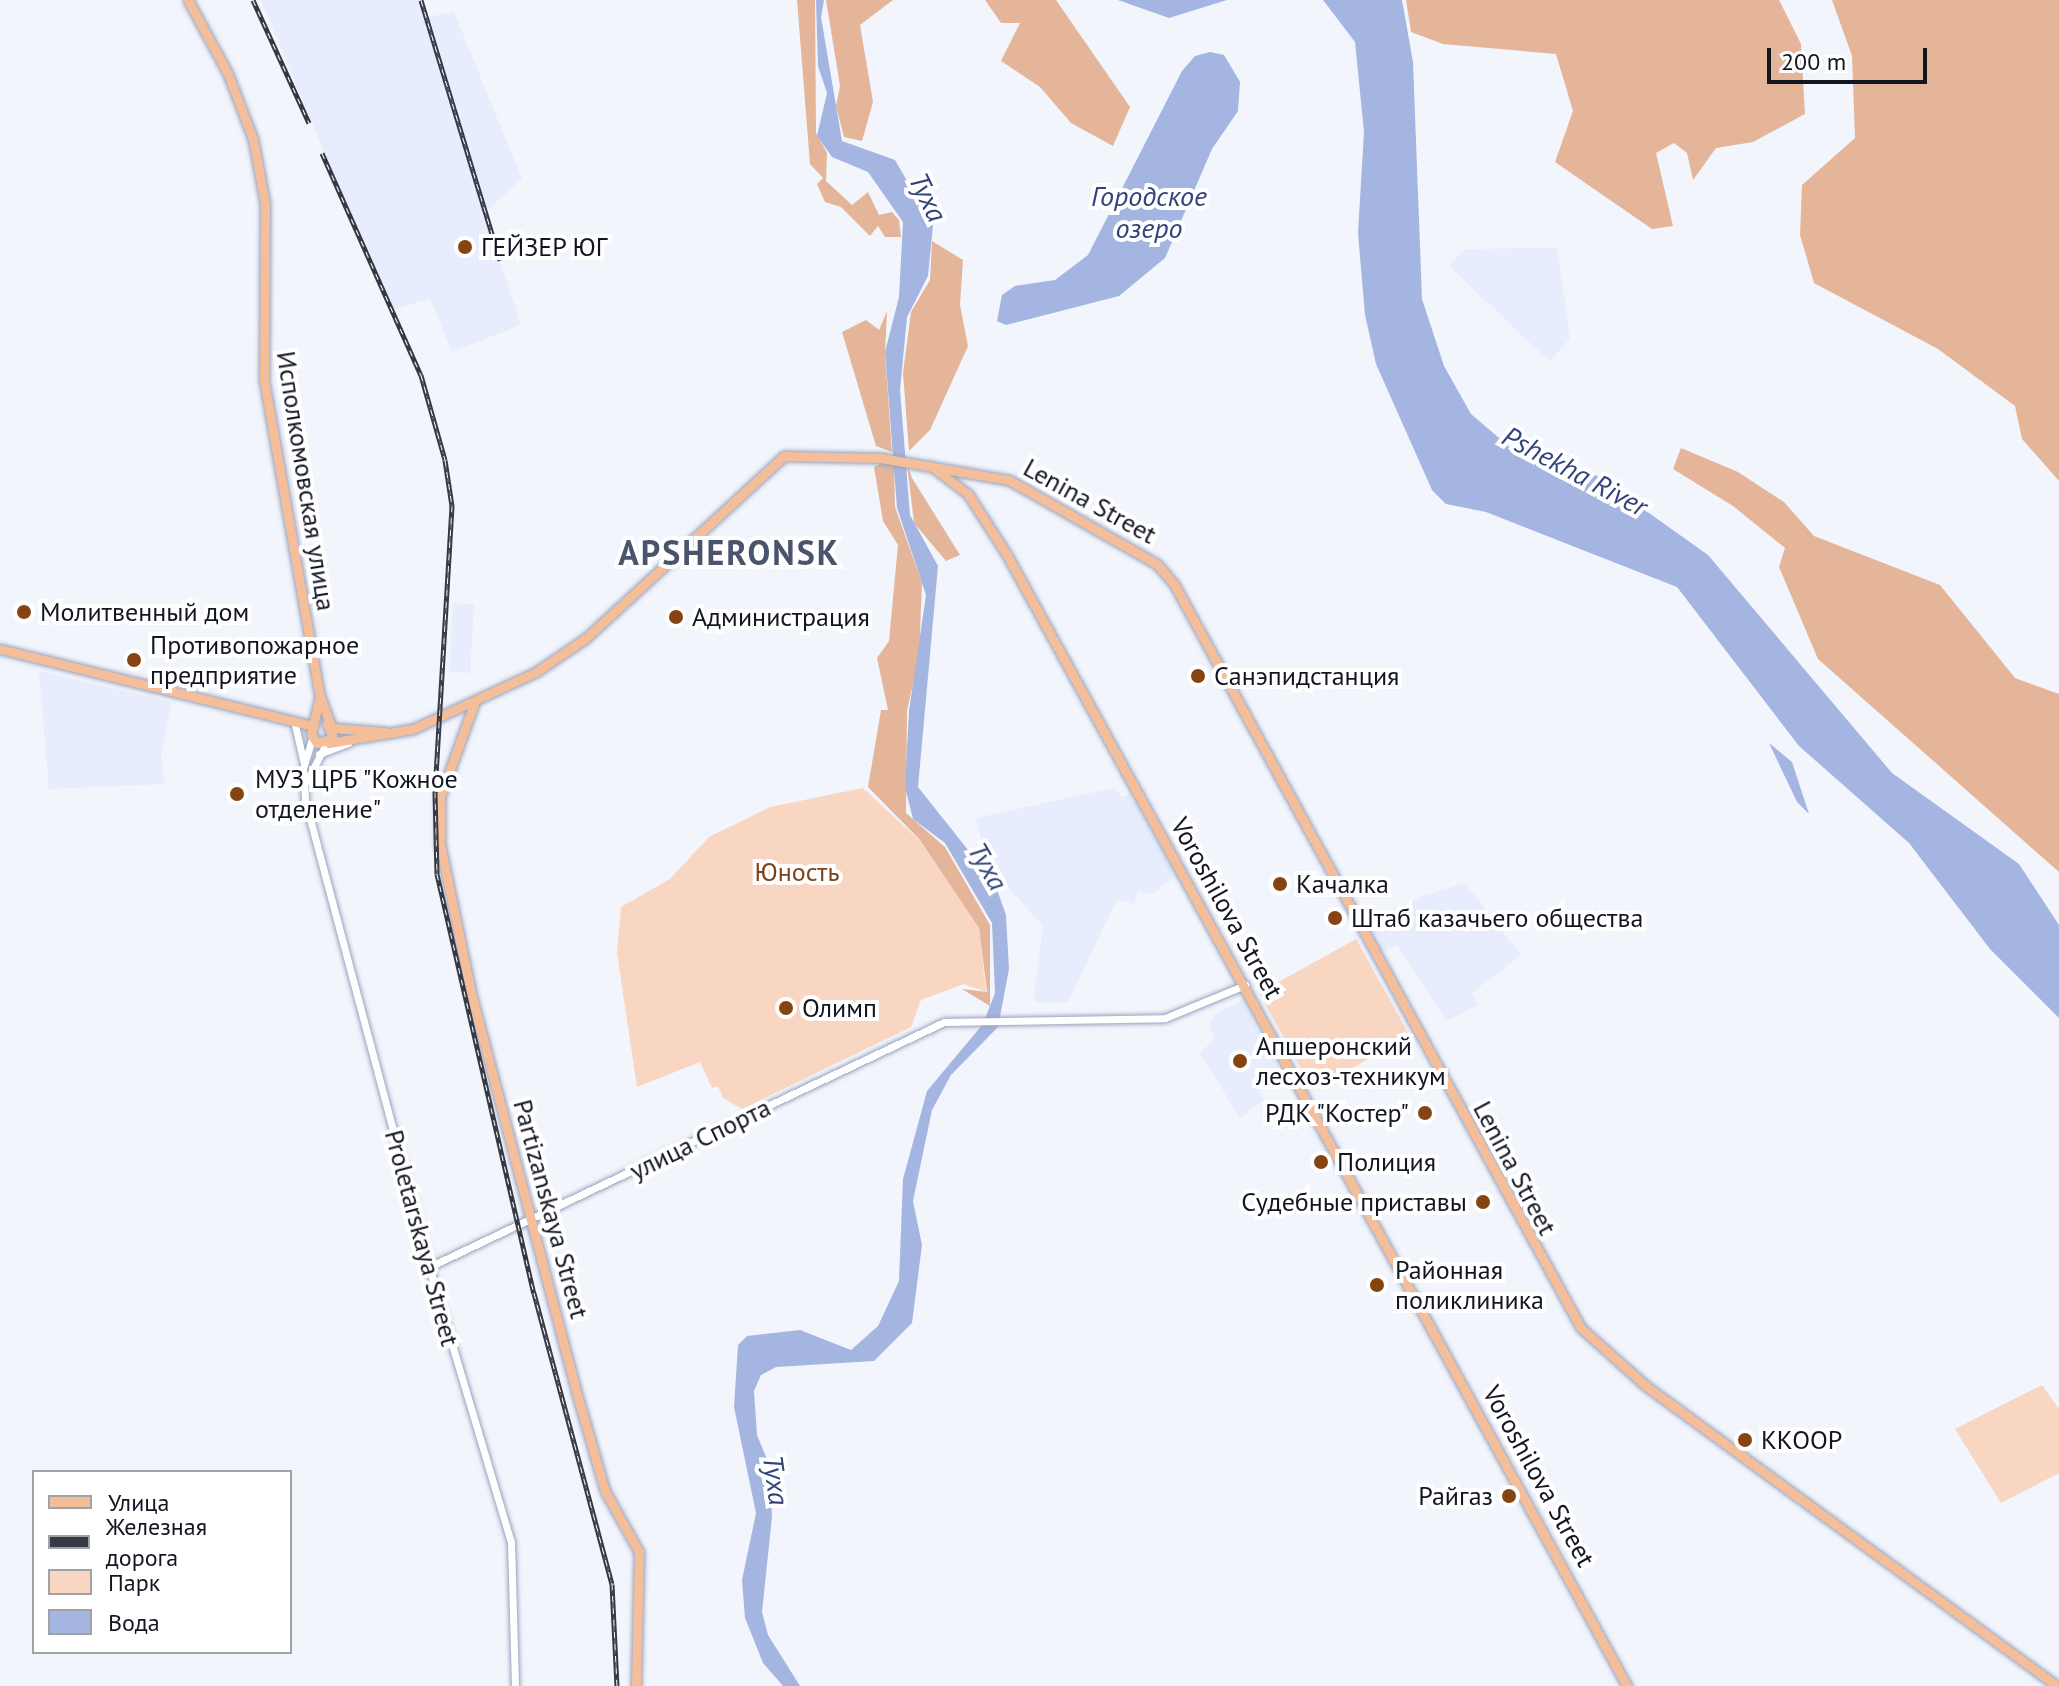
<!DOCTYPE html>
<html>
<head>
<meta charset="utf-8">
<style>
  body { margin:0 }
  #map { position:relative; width:2059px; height:1686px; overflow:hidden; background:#f2f5fb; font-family:"PT Sans",sans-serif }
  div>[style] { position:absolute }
  .built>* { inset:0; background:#e7edfc; transform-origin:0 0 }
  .green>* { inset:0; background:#f8d6c2; transform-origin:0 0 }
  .forest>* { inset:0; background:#e4b599 }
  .water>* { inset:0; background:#a5b5e2 }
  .roads { filter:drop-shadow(0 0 2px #98a3c0) drop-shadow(0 0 2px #98a3c0) }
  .minor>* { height:7px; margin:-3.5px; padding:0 3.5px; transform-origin:3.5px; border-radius:3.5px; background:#fff }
  .major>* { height:9px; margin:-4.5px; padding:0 4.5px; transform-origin:4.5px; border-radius:4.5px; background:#f5be9a }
  .rail>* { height:5px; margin-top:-2.5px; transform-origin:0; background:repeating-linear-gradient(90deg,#fff 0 6px,#353943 0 12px); box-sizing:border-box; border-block:2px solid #353943 }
  .dots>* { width:22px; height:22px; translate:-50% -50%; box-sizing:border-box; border:4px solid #fff; border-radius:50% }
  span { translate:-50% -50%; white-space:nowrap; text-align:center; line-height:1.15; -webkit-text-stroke:8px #fff; paint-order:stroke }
  .poi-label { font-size:26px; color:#121621 }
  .left { translate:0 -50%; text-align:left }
  .right { translate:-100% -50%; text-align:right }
  .street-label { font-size:26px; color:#121621 }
  .park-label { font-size:26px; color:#7c4218 }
  .water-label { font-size:28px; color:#32437b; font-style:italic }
  .district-label { font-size:34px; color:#4a546d; font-weight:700; letter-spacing:2px }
  .legend { position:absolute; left:32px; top:1470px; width:260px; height:184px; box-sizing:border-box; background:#fff; border:2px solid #a0a2a6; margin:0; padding:10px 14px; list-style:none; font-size:24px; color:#121621 }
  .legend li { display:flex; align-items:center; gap:16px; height:40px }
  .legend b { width:40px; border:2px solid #a0a2a6 }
  .scale { position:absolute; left:1767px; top:48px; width:160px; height:36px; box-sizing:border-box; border:4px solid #121621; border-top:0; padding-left:10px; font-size:24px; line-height:28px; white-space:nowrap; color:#121621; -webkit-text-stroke:6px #fff; paint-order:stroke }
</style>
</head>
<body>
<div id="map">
  <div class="built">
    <i style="clip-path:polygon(261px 0,422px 0,427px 17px,454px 12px,522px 179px,484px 213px,521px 325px,452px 352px,430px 298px,390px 311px)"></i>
    <i style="clip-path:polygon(1557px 248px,1570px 338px,1550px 362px,1449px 266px,1465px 249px)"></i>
    <i style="left:453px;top:603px;width:21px;height:69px;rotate:3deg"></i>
    <i style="clip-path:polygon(39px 671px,172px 702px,161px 755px,164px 784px,49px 789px)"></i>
    <i style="clip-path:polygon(1114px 788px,1122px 797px,1130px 794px,1176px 876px,1152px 894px,1138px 891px,1134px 904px,1117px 899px,1068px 1002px,1040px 1003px,1034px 1000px,1043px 926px,986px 862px,976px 818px)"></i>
    <i style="clip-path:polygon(1465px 883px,1521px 955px,1472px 993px,1478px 1005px,1447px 1021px,1397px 945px,1380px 952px,1366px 927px,1419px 897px)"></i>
    <i style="clip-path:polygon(1242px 1000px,1280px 1070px,1256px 1083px,1264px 1100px,1240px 1118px,1200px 1053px,1214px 1039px,1209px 1023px,1216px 1014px)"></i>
  </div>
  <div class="green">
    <i style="clip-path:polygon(863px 788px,919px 840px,979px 928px,986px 992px,964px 984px,921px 1000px,911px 1027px,742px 1109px,723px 1098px,718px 1086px,712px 1088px,700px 1062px,637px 1087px,617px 953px,621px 907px,670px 879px,709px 837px,770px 807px)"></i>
    <i style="left:1356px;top:939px;width:111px;height:111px;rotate:61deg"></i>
    <i style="clip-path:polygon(2042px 1385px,2059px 1409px,2059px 1473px,2001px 1503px,1955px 1429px)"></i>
  </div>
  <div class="forest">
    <i style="clip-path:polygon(797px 0,815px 0,816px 133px,827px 153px,826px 181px,852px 205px,868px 192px,879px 215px,892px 212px,899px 220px,901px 237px,885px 237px,878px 226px,870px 236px,841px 207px,825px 202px,817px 184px,823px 178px,810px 164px)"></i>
    <i style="clip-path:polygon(826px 0,893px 0,860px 25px,873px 102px,862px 141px,844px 137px,836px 106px,840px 86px)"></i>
    <i style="clip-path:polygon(985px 0,1056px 0,1130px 107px,1113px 146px,1071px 123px,1040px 87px,1001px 61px,1020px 23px,1001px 23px)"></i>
    <i style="clip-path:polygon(1406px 0,1779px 0,1801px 44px,1805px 114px,1753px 142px,1716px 148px,1693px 180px,1687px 153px,1674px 143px,1656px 153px,1673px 226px,1652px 229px,1555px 162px,1573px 111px,1556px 54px,1443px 44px,1411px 32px)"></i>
    <i style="clip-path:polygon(1832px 0,2059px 0,2059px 481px,2022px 439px,2015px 406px,1938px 349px,1814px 283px,1800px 235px,1802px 185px,1855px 138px,1852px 56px)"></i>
    <i style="clip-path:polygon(932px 241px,963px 260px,960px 305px,968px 346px,930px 430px,909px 451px,903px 373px,911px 312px,930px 280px)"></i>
    <i style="clip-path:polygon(887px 311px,885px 354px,892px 452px,876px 446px,842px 332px,866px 320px,879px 330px)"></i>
    <i style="clip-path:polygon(1681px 448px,1738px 472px,1784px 502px,1814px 536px,1940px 585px,2015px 678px,2059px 694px,2059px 872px,1818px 659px,1779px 567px,1785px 548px,1733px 506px,1673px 469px)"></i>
    <i style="clip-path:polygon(886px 461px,894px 465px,895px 507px,922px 583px,919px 657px,907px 711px,906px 813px,945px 847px,990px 925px,990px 1006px,962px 989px,987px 992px,979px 928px,919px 839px,868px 787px,881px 710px,888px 710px,877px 658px,889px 641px,898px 545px,883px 521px,874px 467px)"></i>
    <i style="clip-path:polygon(907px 464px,912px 478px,960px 555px,946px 561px,914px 523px)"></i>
  </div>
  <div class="water">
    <i style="clip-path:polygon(816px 0,824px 0,821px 17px,842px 141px,895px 160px,933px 226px,928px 276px,907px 317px,900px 390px,910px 515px,938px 566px,918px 787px,995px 884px,1006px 915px,1009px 969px,998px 1027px,951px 1075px,932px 1110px,913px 1201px,922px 1245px,912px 1323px,874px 1361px,776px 1367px,761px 1375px,754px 1391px,757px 1435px,769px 1464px,772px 1517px,762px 1612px,768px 1635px,800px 1686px,783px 1686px,763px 1663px,745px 1618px,742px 1580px,756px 1513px,734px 1407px,738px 1345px,747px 1336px,800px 1330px,851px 1350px,878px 1326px,899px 1281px,903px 1179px,927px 1091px,983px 1024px,995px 993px,992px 923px,945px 843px,913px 819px,905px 787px,909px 711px,926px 595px,897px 508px,885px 352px,899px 297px,903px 222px,868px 172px,832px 157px,817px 136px,827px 93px,818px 66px)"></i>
    <i style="clip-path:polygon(1118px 0,1227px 0,1169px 18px)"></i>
    <i style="clip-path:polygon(1323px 0,1402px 0,1413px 62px,1422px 299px,1444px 366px,1471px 414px,1526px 461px,1547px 457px,1597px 476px,1708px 555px,1892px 773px,2019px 864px,2059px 925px,2059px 1018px,1990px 949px,1909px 843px,1799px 746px,1677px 587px,1486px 512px,1446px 504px,1432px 490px,1376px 364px,1365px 315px,1358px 233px,1364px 132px,1355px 42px)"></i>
    <i style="clip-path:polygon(1210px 52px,1224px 55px,1240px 82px,1238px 111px,1212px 149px,1165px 258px,1119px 296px,1006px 325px,997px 321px,1002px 295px,1015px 286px,1055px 280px,1088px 255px,1182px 71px,1195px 56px)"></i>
    <i style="clip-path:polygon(1769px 743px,1792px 762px,1809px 814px,1797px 802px)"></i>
  </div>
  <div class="roads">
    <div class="minor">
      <i style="left:295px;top:725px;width:37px;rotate:77deg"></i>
      <i style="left:312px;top:739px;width:31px;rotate:107deg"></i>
      <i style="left:303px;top:769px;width:31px;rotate:86deg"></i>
      <i style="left:305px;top:800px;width:501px;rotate:75.08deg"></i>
      <i style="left:434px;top:1284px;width:269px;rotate:73.4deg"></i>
      <i style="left:511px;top:1542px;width:144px;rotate:88.4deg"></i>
      <i style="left:319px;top:754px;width:31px;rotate:-21deg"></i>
      <i style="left:306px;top:782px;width:43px;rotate:-62.2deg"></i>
      <i style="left:429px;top:1267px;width:570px;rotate:-25.44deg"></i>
      <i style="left:944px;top:1022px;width:221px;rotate:-1deg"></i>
      <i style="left:1165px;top:1018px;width:87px;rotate:-22.4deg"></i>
    </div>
    <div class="major">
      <i style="left:188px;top:0;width:84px;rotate:61.6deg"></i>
      <i style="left:228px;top:74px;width:70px;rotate:69deg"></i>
      <i style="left:253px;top:139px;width:66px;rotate:79.5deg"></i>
      <i style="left:265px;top:204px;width:176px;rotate:90.3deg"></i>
      <i style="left:264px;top:380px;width:321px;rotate:80deg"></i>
      <i style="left:320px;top:696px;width:32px;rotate:70deg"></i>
      <i style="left:931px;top:466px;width:46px;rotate:37.1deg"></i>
      <i style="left:968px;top:494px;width:72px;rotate:57.4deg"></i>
      <i style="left:1007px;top:555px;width:1290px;rotate:61.27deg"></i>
      <i style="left:0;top:649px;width:323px;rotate:13.8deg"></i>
      <i style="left:319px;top:700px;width:35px;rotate:103deg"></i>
      <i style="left:311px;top:734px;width:11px;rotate:56deg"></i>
      <i style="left:317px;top:743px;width:17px;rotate:-17deg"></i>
      <i style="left:333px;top:738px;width:16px;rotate:-112deg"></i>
      <i style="left:475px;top:701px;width:102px;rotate:110deg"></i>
      <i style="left:440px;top:797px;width:47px;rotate:90deg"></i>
      <i style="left:440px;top:844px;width:152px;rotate:78.2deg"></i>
      <i style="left:471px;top:993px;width:422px;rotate:75.2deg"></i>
      <i style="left:579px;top:1401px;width:94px;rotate:73.9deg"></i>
      <i style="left:605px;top:1491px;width:70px;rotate:60.9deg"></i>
      <i style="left:639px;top:1552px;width:134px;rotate:91.3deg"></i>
      <i style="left:333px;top:728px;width:52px;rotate:4.4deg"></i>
      <i style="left:329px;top:743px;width:85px;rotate:-9.5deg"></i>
      <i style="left:413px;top:729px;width:136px;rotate:-24.9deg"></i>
      <i style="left:536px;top:672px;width:60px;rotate:-34.2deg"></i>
      <i style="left:586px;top:638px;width:269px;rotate:-42.6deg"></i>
      <i style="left:784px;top:456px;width:97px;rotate:1.2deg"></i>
      <i style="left:881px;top:458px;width:130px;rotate:9.8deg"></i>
      <i style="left:1009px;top:480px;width:170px;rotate:29.6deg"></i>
      <i style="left:1157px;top:564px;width:26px;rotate:50deg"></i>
      <i style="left:1174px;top:584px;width:848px;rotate:61.32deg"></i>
      <i style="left:1581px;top:1328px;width:87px;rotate:41.7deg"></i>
      <i style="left:1646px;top:1386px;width:509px;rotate:36.13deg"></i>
    </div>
  </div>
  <div class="rail">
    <i style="left:253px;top:0;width:135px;rotate:65.5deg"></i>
    <i style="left:421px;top:0;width:272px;rotate:73.1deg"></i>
    <i style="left:322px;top:153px;width:243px;rotate:66deg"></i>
    <i style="left:421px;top:375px;width:88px;rotate:74.2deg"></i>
    <i style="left:445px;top:460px;width:47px;rotate:81.3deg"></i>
    <i style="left:452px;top:506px;width:287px;rotate:93.4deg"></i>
    <i style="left:435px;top:792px;width:82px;rotate:88.6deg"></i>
    <i style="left:437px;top:874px;width:430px;rotate:77deg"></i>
    <i style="left:534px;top:1293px;width:301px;rotate:75deg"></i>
    <i style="left:612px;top:1584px;width:102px;rotate:87.2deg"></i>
  </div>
  <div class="dots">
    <i style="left:465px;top:247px;background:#864412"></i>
    <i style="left:24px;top:612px;background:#864412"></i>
    <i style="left:676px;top:617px;background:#864412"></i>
    <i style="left:134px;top:660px;background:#864412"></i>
    <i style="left:1198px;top:676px;background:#864412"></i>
    <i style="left:237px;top:794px;background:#864412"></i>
    <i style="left:1280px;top:884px;background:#864412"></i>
    <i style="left:1335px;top:918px;background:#864412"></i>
    <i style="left:786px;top:1008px;background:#864412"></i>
    <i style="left:1240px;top:1061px;background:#864412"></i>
    <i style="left:1425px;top:1113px;background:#864412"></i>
    <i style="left:1321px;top:1162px;background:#864412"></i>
    <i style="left:1483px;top:1202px;background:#864412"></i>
    <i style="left:1377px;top:1285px;background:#864412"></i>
    <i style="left:1745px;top:1440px;background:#864412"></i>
    <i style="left:1509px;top:1496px;background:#864412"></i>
  </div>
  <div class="poi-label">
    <span class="left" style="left:481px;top:247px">ГЕЙЗЕР ЮГ</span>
    <span class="left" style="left:40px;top:612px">Молитвенный дом</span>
    <span class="left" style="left:692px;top:617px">Администрация</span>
    <span class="left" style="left:150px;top:660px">Противопожарное<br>предприятие</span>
    <span class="left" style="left:1214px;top:676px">Санэпидстанция</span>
    <span class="left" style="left:255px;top:794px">МУЗ ЦРБ "Кожное<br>отделение"</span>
    <span class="left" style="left:1296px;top:884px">Качалка</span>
    <span class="left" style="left:1351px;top:918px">Штаб казачьего общества</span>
    <span class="left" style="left:802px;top:1008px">Олимп</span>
    <span class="left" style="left:1256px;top:1061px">Апшеронский<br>лесхоз-техникум</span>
    <span class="right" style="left:1409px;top:1113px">РДК "Костер"</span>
    <span class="left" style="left:1337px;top:1162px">Полиция</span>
    <span class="right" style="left:1467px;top:1202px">Судебные приставы</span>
    <span class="left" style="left:1395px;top:1285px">Районная<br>поликлиника</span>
    <span class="left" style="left:1761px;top:1440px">ККООР</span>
    <span class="right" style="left:1493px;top:1496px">Райгаз</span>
  </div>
  <div class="street-label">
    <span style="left:306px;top:481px;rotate:81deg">Исполкомовская улица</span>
    <span style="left:1090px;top:501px;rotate:29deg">Lenina Street</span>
    <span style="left:1227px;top:908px;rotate:61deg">Voroshilova Street</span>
    <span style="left:700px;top:1139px;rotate:-26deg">улица Спорта</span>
    <span style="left:1515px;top:1168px;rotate:62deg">Lenina Street</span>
    <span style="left:551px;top:1209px;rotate:75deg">Partizanskaya Street</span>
    <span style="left:422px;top:1238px;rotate:75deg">Proletarskaya Street</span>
    <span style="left:1539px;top:1476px;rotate:61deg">Voroshilova Street</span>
  </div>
  <div class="park-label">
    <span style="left:797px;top:872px">Юность</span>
  </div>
  <div class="water-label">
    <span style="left:1149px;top:212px">Городское<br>озеро</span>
    <span style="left:928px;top:197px;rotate:64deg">Туха</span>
    <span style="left:1575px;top:471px;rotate:28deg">Pshekha River</span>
    <span style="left:988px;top:866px;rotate:60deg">Туха</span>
    <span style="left:776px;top:1480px;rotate:82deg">Туха</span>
  </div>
  <div class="district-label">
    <span style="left:729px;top:553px">APSHERONSK</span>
  </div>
  <ul class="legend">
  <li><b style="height:10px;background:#f5be9a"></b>Улица</li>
  <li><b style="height:10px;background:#353943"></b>Железная дорога</li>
  <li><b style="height:22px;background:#f8d6c2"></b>Парк</li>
  <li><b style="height:22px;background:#a5b5e2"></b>Вода</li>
  </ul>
  <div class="scale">200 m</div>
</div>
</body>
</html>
